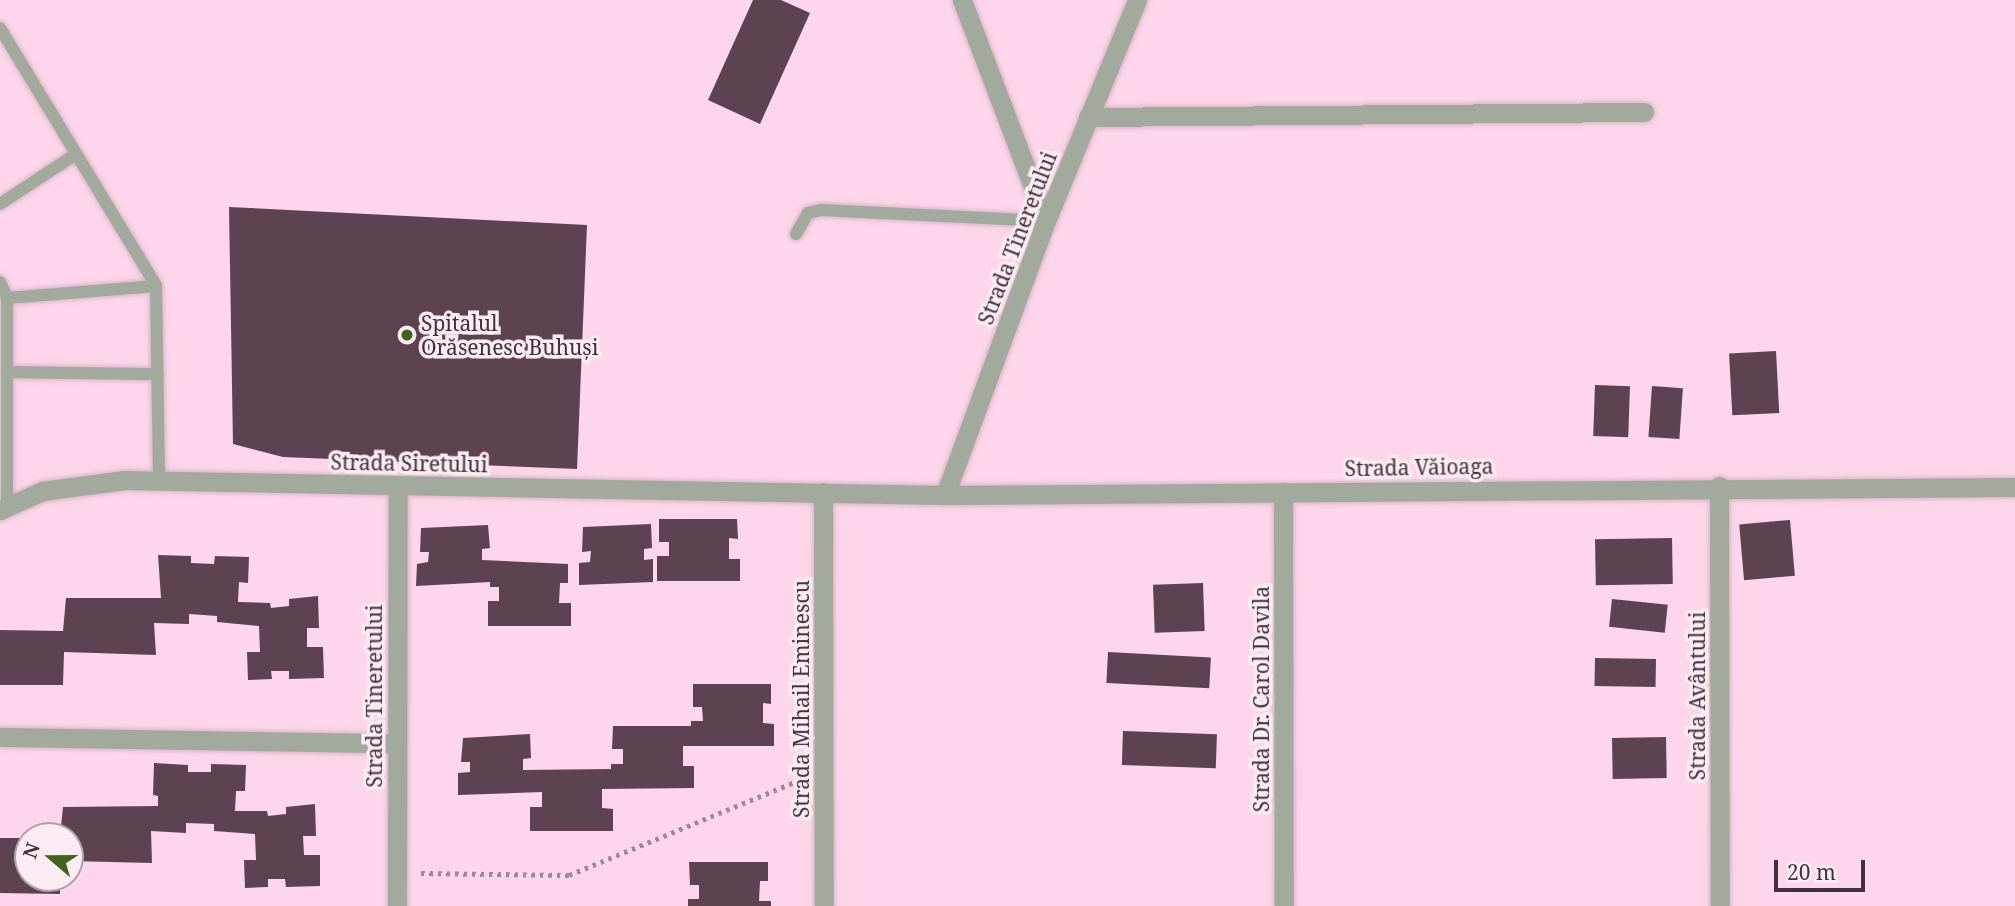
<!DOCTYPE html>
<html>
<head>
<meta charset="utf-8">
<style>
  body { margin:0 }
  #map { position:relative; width:2015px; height:906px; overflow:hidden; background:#fdd6e9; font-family:"Noto Serif",serif }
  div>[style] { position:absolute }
  .building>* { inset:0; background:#5d424f; transform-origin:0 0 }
  .path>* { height:4.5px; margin-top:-2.25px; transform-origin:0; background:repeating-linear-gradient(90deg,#a18693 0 3.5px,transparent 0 8.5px) }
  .roads { filter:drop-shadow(0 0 2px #d7b5c6) drop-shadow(0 0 2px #d7b5c6) }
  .service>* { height:12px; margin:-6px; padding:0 6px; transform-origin:6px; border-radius:6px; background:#a2a99d }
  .minor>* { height:19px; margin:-9.5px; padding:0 9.5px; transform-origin:9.5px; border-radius:9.5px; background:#a2a99d }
  .dots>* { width:19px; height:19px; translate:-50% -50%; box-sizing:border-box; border:4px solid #fbebf2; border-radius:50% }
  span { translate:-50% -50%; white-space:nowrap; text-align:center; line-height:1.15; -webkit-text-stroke:7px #fbebf2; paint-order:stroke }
  .street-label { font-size:21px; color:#413239 }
  .poi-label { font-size:21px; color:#413239 }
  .left { translate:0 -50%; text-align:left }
  .north { position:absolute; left:14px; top:822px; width:70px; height:70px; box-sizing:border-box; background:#fbebf2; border:2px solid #b1a1a8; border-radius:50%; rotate:290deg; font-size:19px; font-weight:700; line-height:28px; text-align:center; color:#413239 }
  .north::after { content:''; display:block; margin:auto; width:24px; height:32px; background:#41641c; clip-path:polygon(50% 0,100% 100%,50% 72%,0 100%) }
  .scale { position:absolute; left:1774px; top:860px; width:91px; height:32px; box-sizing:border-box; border:4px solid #413239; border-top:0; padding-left:9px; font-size:21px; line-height:24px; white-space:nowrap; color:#413239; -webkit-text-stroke:5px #fbebf2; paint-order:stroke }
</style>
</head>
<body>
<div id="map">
  <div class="building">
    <i style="clip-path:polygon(753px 0,781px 0,810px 13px,760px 124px,708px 100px)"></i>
    <i style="clip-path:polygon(229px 207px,587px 225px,577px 469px,283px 457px,233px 444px)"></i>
    <i style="left:1776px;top:351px;width:62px;height:47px;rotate:87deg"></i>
    <i style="left:1595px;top:385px;width:35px;height:51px;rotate:2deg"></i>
    <i style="left:1652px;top:386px;width:31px;height:51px;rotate:4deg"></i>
    <i style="clip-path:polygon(659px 519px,737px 519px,738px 539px,729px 538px,729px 559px,740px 559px,740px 581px,657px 581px,657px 556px,669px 556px,669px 542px,659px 542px)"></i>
    <i style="left:1790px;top:520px;width:56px;height:51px;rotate:85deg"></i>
    <i style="clip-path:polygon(651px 524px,652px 548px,644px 549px,644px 560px,653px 559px,653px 582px,579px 585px,579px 563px,590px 562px,591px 551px,582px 552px,583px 527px)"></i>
    <i style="clip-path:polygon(488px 525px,490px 548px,482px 549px,482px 560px,568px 564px,568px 583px,560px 583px,559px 603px,571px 603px,571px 626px,488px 626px,488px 601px,499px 601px,499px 587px,490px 587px,490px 582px,416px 586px,417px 564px,428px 562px,429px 552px,420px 552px,421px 528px)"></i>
    <i style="left:1672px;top:538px;width:46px;height:77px;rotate:89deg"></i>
    <i style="clip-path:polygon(158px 555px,191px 556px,191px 563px,214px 564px,215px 556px,249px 557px,248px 583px,239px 582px,238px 602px,270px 603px,271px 608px,289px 606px,289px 599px,318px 596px,319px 628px,307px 628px,307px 647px,323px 647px,324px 678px,289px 679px,289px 671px,271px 671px,272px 679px,248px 680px,247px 652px,260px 652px,259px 626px,217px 622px,217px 616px,189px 614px,189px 624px,154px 623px,156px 655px,64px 652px,63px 685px,0 685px,0 630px,63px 631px,66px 598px,161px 598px)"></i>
    <i style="left:1203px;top:583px;width:48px;height:50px;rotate:88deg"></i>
    <i style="left:1612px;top:599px;width:56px;height:28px;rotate:6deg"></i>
    <i style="left:1108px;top:652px;width:103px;height:31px;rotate:3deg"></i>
    <i style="left:1595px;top:658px;width:61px;height:28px;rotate:1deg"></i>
    <i style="clip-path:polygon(693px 684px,771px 684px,771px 704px,763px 703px,763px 723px,774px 724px,774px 746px,683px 746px,683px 766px,694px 766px,694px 788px,602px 789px,602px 808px,613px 809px,613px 831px,530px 831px,530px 807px,542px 807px,542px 792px,458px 795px,458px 773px,470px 772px,470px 762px,461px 762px,463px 738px,530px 734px,531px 758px,523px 759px,523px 770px,611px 769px,611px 764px,623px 764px,623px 749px,612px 749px,613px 726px,691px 726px,691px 721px,703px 721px,702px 707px,693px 707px)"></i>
    <i style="left:1123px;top:731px;width:94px;height:34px;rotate:2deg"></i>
    <i style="left:1666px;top:737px;width:41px;height:54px;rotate:89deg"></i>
    <i style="clip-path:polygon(154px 763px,188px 765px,188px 772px,211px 772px,211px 764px,246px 765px,245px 791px,236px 791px,235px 811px,267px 811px,268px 816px,286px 814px,286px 807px,315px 804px,316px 836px,303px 836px,304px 855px,320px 855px,320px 886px,286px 887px,285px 879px,268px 879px,268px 887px,245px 888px,244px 860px,256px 860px,255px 834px,214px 831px,214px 824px,186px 823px,186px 833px,151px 831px,152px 863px,70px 861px,70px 836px,60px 836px,63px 807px,158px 806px,158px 796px,153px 795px)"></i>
    <i style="clip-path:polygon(0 838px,28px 838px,28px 878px,60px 878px,60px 894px,0 893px)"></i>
    <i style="clip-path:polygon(689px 862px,768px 862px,768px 881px,760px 881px,759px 901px,771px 901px,771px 906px,688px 906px,688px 899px,699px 899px,699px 885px,690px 885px)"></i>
  </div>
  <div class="path">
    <i style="left:421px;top:873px;width:148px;rotate:0.8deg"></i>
    <i style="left:569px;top:875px;width:250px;rotate:-22.4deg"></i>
  </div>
  <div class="roads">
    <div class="service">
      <i style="left:0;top:28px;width:301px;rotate:58.8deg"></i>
      <i style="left:156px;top:286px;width:194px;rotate:89.1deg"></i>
      <i style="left:0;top:204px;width:91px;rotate:-33.3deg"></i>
      <i style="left:796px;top:234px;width:24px;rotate:-60deg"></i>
      <i style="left:808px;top:213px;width:13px;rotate:-13deg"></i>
      <i style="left:821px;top:210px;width:225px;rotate:2.8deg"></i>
      <i style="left:0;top:282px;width:17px;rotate:66deg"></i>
      <i style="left:7px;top:298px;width:209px;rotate:90deg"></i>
      <i style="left:7px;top:298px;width:149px;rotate:-4.6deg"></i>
      <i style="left:7px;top:372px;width:151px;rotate:0.8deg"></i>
    </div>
    <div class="minor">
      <i style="left:962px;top:0;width:236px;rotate:69.2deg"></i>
      <i style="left:1088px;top:117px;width:556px;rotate:-0.52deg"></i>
      <i style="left:1719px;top:486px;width:420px;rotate:89.9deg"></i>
      <i style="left:823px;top:492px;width:414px;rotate:89.9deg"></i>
      <i style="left:1283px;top:492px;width:414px;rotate:89.9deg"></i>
      <i style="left:945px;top:495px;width:292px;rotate:-69.8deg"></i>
      <i style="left:1046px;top:221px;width:239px;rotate:-67.6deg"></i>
      <i style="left:0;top:510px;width:46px;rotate:-24.3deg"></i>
      <i style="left:42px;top:491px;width:83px;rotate:-7.6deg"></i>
      <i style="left:124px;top:480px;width:821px;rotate:1.05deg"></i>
      <i style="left:945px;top:495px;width:1070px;rotate:-0.43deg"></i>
      <i style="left:0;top:737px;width:397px;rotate:0.9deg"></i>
      <i style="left:397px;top:906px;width:421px;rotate:-89.9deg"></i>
    </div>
  </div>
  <div class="dots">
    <i style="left:407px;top:335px;background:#41641c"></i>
  </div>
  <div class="street-label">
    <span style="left:1017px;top:238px;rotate:-69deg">Strada Tineretului</span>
    <span style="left:409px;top:463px;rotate:1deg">Strada Siretului</span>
    <span style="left:1419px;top:467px;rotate:-1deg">Strada Văioaga</span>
    <span style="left:374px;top:696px;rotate:-90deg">Strada Tineretului</span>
    <span style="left:1697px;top:696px;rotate:-90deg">Strada Avântului</span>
    <span style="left:801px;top:699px;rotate:-90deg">Strada Mihail Eminescu</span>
    <span style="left:1261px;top:699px;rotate:-90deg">Strada Dr. Carol Davila</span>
  </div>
  <div class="poi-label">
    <span class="left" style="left:421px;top:335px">Spitalul<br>Orăsenesc Buhuși</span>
  </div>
  <div class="north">N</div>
  <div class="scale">20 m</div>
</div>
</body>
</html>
